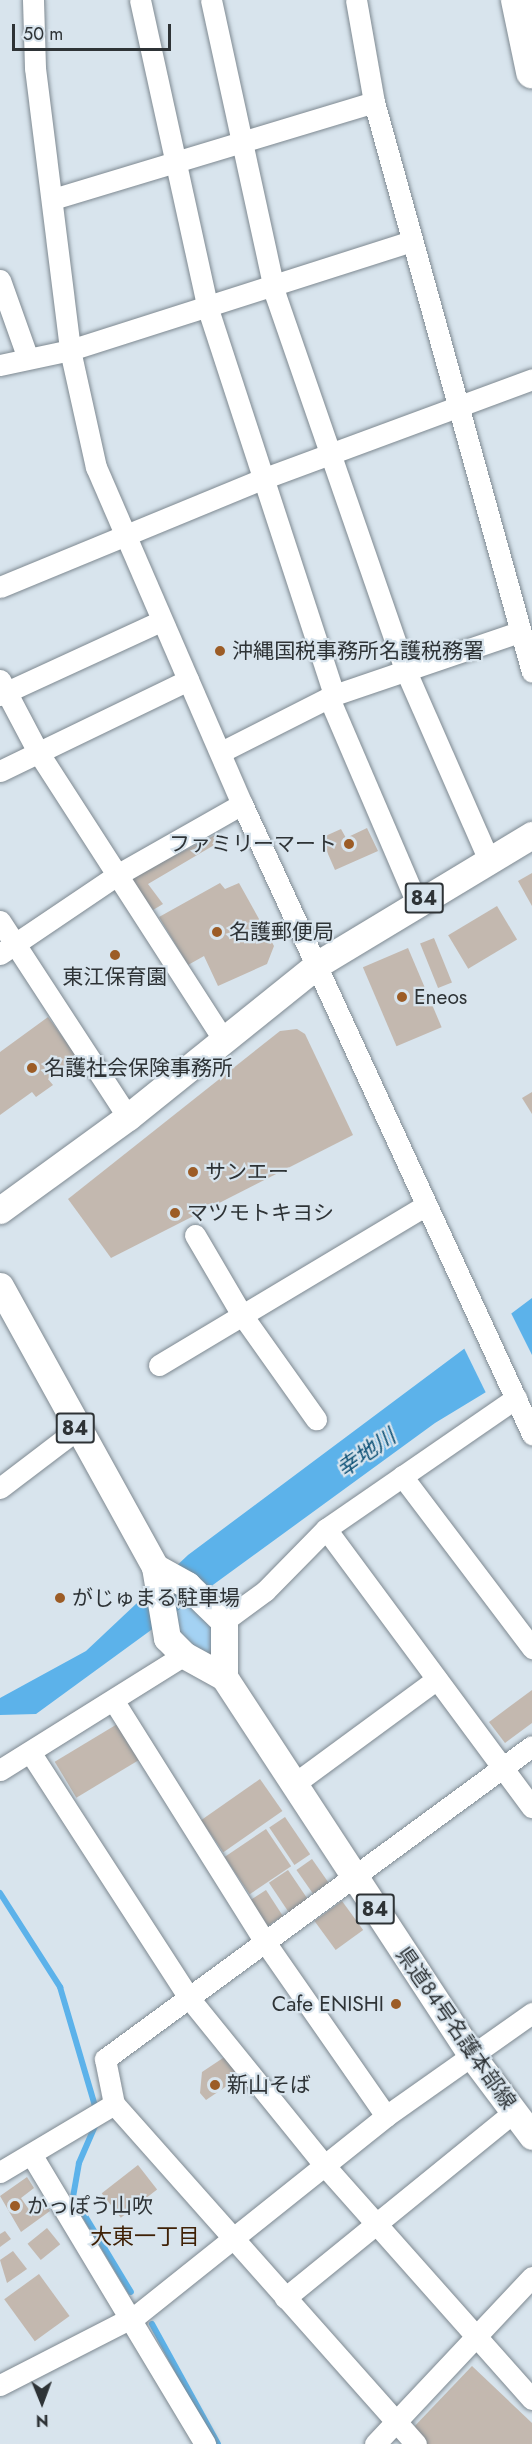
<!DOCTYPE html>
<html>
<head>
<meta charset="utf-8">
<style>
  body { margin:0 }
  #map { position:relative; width:532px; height:2444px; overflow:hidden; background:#d8e4ed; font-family:Jost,"Noto Sans JP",sans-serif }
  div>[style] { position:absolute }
  .green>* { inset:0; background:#a4d2f3 }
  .water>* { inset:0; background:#5cb2ea }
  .pier>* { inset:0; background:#d8e4ed }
  .stream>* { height:6px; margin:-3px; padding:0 3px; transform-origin:3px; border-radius:3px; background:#5cb2ea }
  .building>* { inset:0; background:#c3b8af; transform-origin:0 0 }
  .roads { filter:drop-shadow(0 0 2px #7e8991) drop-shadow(0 0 2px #7e8991) }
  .minor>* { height:21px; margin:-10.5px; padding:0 10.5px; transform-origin:10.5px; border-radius:10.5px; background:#fff }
  .major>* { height:27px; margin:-13.5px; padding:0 13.5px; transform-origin:13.5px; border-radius:13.5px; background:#fff }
  .highway>* { height:32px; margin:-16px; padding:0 16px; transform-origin:16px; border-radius:16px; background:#fff }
  .dots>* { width:16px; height:16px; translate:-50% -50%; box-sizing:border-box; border:3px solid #d8e4ed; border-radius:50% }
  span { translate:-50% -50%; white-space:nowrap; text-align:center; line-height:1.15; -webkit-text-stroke:4.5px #d8e4ed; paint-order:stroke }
  .shield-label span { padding:2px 4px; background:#d8e4ed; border:2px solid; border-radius:4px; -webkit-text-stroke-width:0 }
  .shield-label { font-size:20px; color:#2e3336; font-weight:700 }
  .poi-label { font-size:21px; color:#2e3336 }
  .left { translate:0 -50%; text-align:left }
  .right { translate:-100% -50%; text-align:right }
  .street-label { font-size:21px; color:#2e3336 }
  .water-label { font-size:22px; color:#0f5277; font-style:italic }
  .neighbourhood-label { font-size:22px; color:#3f2106 }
  .north { position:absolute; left:12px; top:2372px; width:60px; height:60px; -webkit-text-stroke:4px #d8e4ed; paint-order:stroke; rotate:179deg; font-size:16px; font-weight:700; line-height:24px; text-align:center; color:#2e3336 }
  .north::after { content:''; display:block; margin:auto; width:21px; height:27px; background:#2e3336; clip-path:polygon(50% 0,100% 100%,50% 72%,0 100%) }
  .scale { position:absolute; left:12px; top:24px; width:159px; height:27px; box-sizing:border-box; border:3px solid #2e3336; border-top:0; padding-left:8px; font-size:18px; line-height:21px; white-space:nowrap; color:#2e3336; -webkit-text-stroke:4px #d8e4ed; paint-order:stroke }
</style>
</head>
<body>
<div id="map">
  <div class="green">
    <i style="clip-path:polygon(176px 1593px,215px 1619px,215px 1657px,174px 1635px)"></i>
  </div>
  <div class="water">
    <i style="clip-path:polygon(532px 1298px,532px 1364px,435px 1423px,36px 1714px,0 1715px,0 1698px,86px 1651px,188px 1555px)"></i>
  </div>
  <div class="pier">
    <i style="clip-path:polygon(510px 1311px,532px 1355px,532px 1368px,487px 1395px,463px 1346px)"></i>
  </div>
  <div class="stream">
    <i style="left:0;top:1893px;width:112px;rotate:57.4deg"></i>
    <i style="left:60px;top:1987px;width:127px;rotate:73.6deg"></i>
    <i style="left:98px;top:2119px;width:48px;rotate:113.4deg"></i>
    <i style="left:79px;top:2163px;width:34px;rotate:100deg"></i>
    <i style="left:73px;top:2196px;width:112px;rotate:58.9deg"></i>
    <i style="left:152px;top:2324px;width:137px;rotate:61.2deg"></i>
  </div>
  <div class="building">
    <i style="clip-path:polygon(367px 828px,378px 851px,335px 870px,321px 838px,341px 829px,346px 838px)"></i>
    <i style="clip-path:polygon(217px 834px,221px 841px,148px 884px,163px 904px,153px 910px,131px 878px)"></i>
    <i style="clip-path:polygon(532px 873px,532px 906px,518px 881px)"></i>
    <i style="clip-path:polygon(220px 883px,225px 889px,239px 883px,274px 946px,267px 964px,218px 986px,204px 956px,188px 965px,159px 917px)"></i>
    <i style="left:497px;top:906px;width:39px;height:57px;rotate:59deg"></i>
    <i style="left:434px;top:938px;width:48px;height:15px;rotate:68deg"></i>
    <i style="left:408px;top:948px;width:86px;height:49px;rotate:67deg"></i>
    <i style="clip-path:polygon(48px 1017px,78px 1058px,48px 1079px,53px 1085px,36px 1097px,32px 1092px,0 1115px,0 1052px)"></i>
    <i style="clip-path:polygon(297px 1029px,305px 1034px,353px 1135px,111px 1258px,68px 1199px,280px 1031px)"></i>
    <i style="clip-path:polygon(532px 1092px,532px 1114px,522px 1098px)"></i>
    <i style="clip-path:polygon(532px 1690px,532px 1723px,505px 1743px,489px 1722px)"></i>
    <i style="left:119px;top:1723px;width:42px;height:75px;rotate:59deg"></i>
    <i style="left:260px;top:1779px;width:39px;height:72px;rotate:55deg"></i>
    <i style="left:285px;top:1817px;width:45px;height:19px;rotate:56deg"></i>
    <i style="left:266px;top:1829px;width:45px;height:50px;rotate:56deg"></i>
    <i style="left:312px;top:1859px;width:29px;height:19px;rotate:55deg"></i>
    <i style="left:288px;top:1870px;width:36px;height:23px;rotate:56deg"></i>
    <i style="left:266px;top:1890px;width:31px;height:18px;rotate:57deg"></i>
    <i style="left:342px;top:1901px;width:36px;height:34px;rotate:54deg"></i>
    <i style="clip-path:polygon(226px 2056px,240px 2077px,206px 2100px,200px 2093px,202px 2072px)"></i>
    <i style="left:138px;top:2165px;width:31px;height:46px;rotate:52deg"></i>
    <i style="clip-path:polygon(27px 2177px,34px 2188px,21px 2198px,30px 2211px,43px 2201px,50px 2211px,21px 2232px,0 2196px)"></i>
    <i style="left:47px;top:2228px;width:21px;height:25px;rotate:51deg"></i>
    <i style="clip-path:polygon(5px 2231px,11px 2239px,0 2247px,0 2234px)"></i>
    <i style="clip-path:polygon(13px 2251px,27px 2269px,7px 2283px,0 2260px)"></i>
    <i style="left:39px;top:2274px;width:52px;height:43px;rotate:54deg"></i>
    <i style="clip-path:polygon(472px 2366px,532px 2423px,532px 2444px,424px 2444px,410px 2431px)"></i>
  </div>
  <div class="roads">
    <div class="minor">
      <i style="left:33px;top:0;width:68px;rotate:88.3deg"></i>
      <i style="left:35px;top:68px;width:284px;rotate:82.9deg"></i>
      <i style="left:70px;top:350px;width:120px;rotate:77.5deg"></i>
      <i style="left:96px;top:467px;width:367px;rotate:66.6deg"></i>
      <i style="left:242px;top:804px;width:694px;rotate:65.28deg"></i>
      <i style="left:140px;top:0;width:313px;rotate:77.6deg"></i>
      <i style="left:207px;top:306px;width:409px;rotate:71.9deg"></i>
      <i style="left:211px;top:0;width:301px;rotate:77.7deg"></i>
      <i style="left:275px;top:294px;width:397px;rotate:70.9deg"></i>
      <i style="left:405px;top:669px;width:209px;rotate:66.3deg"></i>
      <i style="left:356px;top:0;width:104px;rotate:80deg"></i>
      <i style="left:374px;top:102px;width:591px;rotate:74.51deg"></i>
      <i style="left:53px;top:199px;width:335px;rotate:-16.8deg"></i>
      <i style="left:0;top:280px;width:81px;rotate:70.4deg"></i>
      <i style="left:0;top:365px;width:72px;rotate:-12.1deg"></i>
      <i style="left:70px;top:350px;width:358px;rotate:-17.7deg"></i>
      <i style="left:0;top:587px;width:287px;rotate:-22.4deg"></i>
      <i style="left:265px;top:478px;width:285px;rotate:-20.3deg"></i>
      <i style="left:0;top:680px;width:81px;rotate:62.2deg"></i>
      <i style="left:38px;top:752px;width:344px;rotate:57.2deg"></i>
      <i style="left:0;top:695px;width:177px;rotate:-24.7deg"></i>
      <i style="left:329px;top:698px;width:223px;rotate:66.8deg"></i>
      <i style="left:221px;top:752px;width:127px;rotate:-26.8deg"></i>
      <i style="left:334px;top:695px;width:195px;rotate:-18.8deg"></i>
      <i style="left:0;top:771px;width:209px;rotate:-25.8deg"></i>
      <i style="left:0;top:921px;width:234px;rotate:56.9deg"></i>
      <i style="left:0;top:954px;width:141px;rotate:-34deg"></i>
      <i style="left:117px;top:875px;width:144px;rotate:-29.6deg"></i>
      <i style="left:195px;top:1235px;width:93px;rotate:59.6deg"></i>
      <i style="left:242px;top:1315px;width:128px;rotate:54.6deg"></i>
      <i style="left:159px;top:1365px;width:311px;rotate:-30.9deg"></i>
      <i style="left:402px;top:1476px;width:216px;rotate:52.9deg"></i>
      <i style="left:0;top:1488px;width:96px;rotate:-37.3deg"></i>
      <i style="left:326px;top:1529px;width:346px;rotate:53.5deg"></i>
      <i style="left:224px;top:1621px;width:51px;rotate:-36.2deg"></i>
      <i style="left:265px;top:1591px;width:87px;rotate:-45.5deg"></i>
      <i style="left:326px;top:1529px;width:231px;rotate:-34.6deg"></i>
      <i style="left:115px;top:1703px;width:282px;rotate:57.9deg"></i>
      <i style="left:265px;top:1942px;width:212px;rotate:55.2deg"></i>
      <i style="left:30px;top:1752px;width:293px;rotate:57.1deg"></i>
      <i style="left:189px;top:1998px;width:215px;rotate:51deg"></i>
      <i style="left:324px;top:2165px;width:313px;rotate:48.4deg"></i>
      <i style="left:0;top:1770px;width:217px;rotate:-32deg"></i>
      <i style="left:294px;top:1784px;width:177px;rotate:-36.3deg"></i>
      <i style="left:31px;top:2154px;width:338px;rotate:59deg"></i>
      <i style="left:0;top:2172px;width:133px;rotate:-30.8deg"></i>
      <i style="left:285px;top:2298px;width:295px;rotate:-39.1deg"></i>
      <i style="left:0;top:2385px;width:154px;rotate:-27.1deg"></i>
      <i style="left:137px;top:2315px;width:319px;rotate:-38.6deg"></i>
      <i style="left:386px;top:2116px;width:179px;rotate:-35.2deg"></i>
      <i style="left:375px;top:2444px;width:229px;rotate:-46.8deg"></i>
      <i style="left:416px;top:2444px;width:455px;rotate:-131.6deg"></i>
      <i style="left:114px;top:2104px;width:46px;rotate:-101.3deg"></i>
      <i style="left:105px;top:2059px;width:529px;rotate:-36.24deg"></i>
    </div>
    <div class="major">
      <i style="left:0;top:1210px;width:158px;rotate:-36deg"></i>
      <i style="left:128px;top:1117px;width:244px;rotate:-38.8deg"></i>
      <i style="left:318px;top:964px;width:250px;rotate:-31.1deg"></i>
      <i style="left:0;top:1286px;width:321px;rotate:61.1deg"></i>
      <i style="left:155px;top:1567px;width:72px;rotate:80.4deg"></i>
      <i style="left:167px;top:1638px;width:24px;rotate:45deg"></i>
      <i style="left:184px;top:1655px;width:46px;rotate:28.8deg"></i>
      <i style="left:224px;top:1677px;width:453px;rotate:56.8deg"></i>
      <i style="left:472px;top:2056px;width:100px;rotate:53.1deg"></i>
      <i style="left:155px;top:1567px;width:37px;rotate:29deg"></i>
      <i style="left:187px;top:1585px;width:52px;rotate:44.2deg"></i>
      <i style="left:224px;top:1621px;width:56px;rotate:90deg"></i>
    </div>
    <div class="highway">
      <i style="left:517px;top:0;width:74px;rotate:78.2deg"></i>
    </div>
  </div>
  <div class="dots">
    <i style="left:220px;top:651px;background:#9c5c26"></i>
    <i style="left:349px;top:844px;background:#9c5c26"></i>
    <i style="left:217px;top:932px;background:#9c5c26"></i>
    <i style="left:115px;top:955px;background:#9c5c26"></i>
    <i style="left:402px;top:997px;background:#9c5c26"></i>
    <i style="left:32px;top:1068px;background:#9c5c26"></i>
    <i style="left:193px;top:1172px;background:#9c5c26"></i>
    <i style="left:175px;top:1213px;background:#9c5c26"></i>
    <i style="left:60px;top:1598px;background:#9c5c26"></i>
    <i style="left:396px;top:2004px;background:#9c5c26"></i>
    <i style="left:215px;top:2085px;background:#9c5c26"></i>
    <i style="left:15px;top:2206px;background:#9c5c26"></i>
  </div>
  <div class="shield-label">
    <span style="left:424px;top:898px">84</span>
    <span style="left:75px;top:1428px">84</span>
    <span style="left:375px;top:1909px">84</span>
  </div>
  <div class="poi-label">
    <span class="left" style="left:232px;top:651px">沖縄国税事務所名護税務署</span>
    <span class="right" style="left:337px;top:844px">ファミリーマート</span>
    <span class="left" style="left:229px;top:932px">名護郵便局</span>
    <span style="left:115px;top:977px">東江保育園</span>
    <span class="left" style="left:414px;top:997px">Eneos</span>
    <span class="left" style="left:44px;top:1068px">名護社会保険事務所</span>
    <span class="left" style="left:205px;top:1172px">サンエー</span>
    <span class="left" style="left:187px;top:1213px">マツモトキヨシ</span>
    <span class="left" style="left:72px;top:1598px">がじゅまる駐車場</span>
    <span class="right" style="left:384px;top:2004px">Cafe ENISHI</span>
    <span class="left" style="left:227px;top:2085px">新山そば</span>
    <span class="left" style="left:27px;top:2206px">かっぽう山吹</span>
  </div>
  <div class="street-label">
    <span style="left:456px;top:2028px;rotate:55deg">県道84号名護本部線</span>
  </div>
  <div class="water-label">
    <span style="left:366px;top:1453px;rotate:-35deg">幸地川</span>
  </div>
  <div class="neighbourhood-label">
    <span style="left:145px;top:2237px">大東一丁目</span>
  </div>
  <div class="north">N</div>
  <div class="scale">50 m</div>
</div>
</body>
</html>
